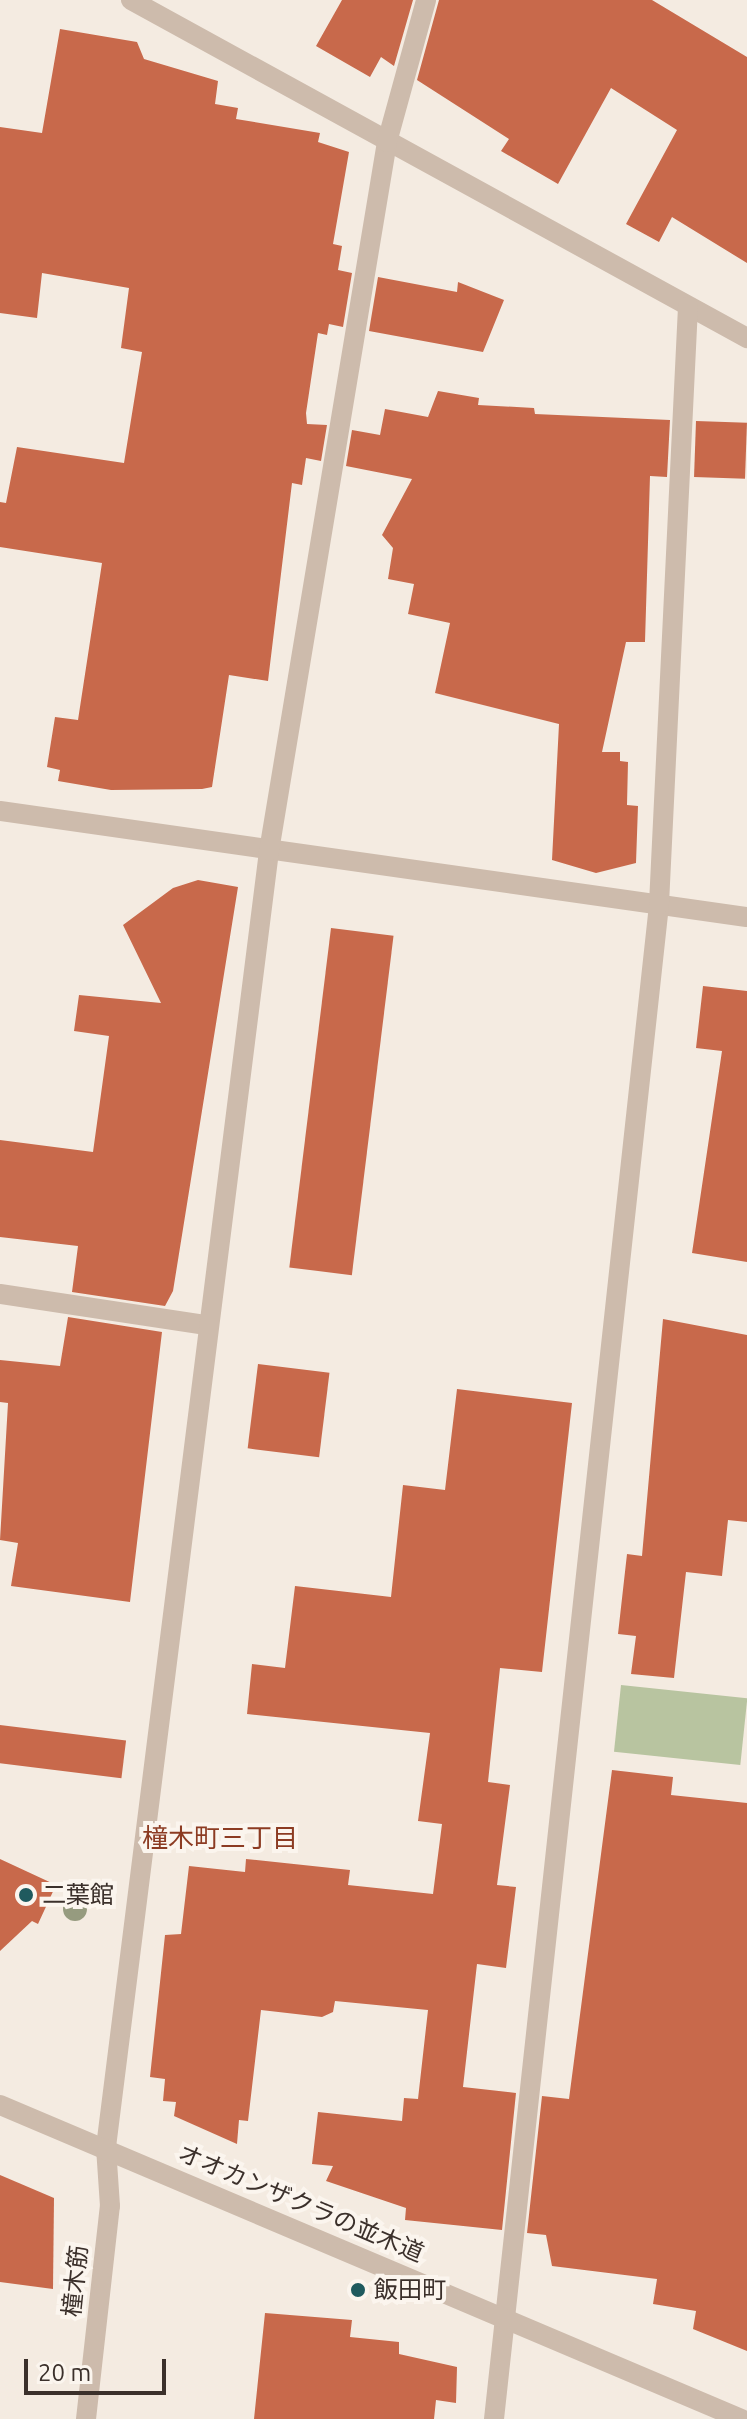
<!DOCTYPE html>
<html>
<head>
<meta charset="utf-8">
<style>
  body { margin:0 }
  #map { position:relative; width:747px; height:2419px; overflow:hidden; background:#f4ebe1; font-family:Ubuntu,"Noto Sans JP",sans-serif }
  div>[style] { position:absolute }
  .green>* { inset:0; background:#b8c4a0; transform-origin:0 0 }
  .building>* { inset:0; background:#c8694b; transform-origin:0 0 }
  .minor>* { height:20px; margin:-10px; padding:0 10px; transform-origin:10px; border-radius:10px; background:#cdbbac }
  .tertiary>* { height:20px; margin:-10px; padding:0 10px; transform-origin:10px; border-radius:10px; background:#cdbbac }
  .trees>* { width:24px; height:24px; margin:-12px; border-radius:50%; background:#969b7f }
  .dots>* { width:22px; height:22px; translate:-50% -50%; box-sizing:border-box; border:4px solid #fbf5ee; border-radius:50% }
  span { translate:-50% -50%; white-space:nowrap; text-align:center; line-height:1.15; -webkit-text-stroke:8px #fbf5ee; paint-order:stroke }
  .poi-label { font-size:24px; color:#3b302b }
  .left { translate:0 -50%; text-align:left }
  .street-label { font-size:24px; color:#3b302b }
  .neighbourhood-label { font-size:26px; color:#8c3b22 }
  .scale { position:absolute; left:24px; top:2359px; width:142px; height:36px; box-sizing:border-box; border:4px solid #3b302b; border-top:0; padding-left:10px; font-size:24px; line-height:28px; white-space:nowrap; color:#3b302b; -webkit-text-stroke:6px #fbf5ee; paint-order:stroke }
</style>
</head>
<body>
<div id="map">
  <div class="green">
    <i style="left:621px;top:1685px;width:127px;height:67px;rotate:6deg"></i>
  </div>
  <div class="building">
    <i style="clip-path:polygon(342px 0,413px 0,394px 66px,381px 57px,370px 77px,316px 46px)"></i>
    <i style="clip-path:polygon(439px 0,652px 0,747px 57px,747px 263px,672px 217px,659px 242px,626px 224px,677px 130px,611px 88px,558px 184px,501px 151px,509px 139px,417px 80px)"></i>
    <i style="clip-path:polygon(60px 29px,137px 42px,144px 59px,218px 81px,215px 104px,238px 108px,236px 119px,320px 133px,318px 142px,349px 152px,333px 244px,342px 246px,338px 270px,352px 273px,343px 327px,329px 324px,327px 335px,318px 333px,306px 413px,307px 424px,327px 425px,321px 461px,306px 458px,302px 485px,292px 483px,268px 681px,229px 675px,212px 787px,202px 789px,111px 790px,58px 781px,60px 770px,47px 767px,55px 717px,78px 720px,102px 563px,0 547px,0 502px,6px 503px,17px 447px,124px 463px,142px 352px,121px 348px,129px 288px,42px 273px,37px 318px,0 313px,0 127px,42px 133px)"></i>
    <i style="clip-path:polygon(378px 277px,457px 292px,458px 282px,504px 300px,483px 352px,369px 331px)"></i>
    <i style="clip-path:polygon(438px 391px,479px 398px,478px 405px,534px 408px,535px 414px,670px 420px,667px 477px,650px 476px,645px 642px,626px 642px,602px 752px,620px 752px,620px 761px,628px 762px,627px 805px,638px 806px,636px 863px,596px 873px,552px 860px,559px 724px,435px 693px,450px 623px,408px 614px,414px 584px,388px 579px,393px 548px,382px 535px,412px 479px,346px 466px,352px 430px,380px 435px,385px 409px,428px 417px)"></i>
    <i style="left:696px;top:421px;width:51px;height:56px;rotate:2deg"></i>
    <i style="clip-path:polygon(198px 880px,238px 887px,173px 1291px,165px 1306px,72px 1292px,78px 1246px,0 1237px,0 1140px,93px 1152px,109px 1036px,74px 1031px,79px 995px,161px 1003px,123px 925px,173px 888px)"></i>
    <i style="left:331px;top:928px;width:63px;height:342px;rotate:7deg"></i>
    <i style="clip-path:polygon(703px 986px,747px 991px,747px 1262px,692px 1253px,722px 1051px,696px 1048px)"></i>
    <i style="clip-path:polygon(68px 1317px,162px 1332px,130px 1602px,11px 1586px,18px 1543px,0 1540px,8px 1403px,0 1402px,0 1360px,60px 1366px)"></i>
    <i style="clip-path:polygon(663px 1319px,747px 1335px,747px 1522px,728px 1520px,722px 1576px,686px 1572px,674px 1678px,631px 1674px,636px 1636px,618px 1634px,627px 1554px,642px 1556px)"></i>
    <i style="left:258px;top:1364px;width:72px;height:85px;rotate:7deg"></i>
    <i style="clip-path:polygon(457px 1389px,572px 1403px,542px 1672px,500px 1668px,488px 1782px,510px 1785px,497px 1885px,516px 1887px,506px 1968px,477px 1964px,463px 2087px,516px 2093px,502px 2230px,405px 2220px,406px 2208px,326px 2181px,333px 2166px,312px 2164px,318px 2112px,402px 2121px,404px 2098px,418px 2099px,428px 2010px,335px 2001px,333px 2012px,322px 2017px,261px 2010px,248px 2121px,239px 2120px,237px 2144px,174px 2116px,176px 2102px,163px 2101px,165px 2079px,150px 2077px,165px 1935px,181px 1934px,189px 1866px,245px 1872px,246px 1859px,350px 1870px,348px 1885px,433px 1894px,442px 1824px,418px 1821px,430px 1733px,247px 1714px,252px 1664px,285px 1668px,295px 1586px,391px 1597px,403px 1485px,445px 1490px)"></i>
    <i style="left:0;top:1725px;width:127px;height:38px;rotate:7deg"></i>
    <i style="clip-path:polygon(612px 1770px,673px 1777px,671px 1795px,747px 1803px,747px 2351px,693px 2329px,696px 2311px,653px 2304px,657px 2279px,552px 2266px,546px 2235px,527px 2233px,542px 2096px,569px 2099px)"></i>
    <i style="clip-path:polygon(0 1859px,56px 1885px,38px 1924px,32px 1921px,0 1951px)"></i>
    <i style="clip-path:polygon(0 2175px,54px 2198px,53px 2289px,0 2282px)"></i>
    <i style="clip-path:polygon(265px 2313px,352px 2320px,350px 2337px,399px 2342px,399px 2354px,457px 2367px,456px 2403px,436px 2400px,434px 2419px,254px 2419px)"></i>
  </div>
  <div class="minor">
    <i style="left:131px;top:0;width:703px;rotate:28.75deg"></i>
    <i style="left:0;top:811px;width:754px;rotate:8.08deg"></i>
    <i style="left:0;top:1294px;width:207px;rotate:8.6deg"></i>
    <i style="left:86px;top:2419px;width:214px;rotate:-83.6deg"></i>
    <i style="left:110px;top:2206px;width:59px;rotate:-93.9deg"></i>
    <i style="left:106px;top:2147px;width:1306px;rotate:-82.83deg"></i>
    <i style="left:269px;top:851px;width:719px;rotate:-80.55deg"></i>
    <i style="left:387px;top:142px;width:147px;rotate:-74.6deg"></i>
    <i style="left:494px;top:2419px;width:1524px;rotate:-83.78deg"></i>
    <i style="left:659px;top:904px;width:598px;rotate:-87.22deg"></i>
  </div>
  <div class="tertiary">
    <i style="left:0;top:2105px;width:805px;rotate:22.96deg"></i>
  </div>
  <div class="trees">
    <i style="left:75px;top:1909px"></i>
  </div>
  <div class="dots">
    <i style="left:26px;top:1895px;background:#1f5a5e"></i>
    <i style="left:358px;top:2290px;background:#1f5a5e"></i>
  </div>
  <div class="poi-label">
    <span class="left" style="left:42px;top:1895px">二葉館</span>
    <span class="left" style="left:374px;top:2290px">飯田町</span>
  </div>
  <div class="street-label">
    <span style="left:301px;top:2203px;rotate:23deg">オオカンザクラの並木道</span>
    <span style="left:75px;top:2281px;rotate:-84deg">橦木筋</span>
  </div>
  <div class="neighbourhood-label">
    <span style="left:220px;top:1838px">橦木町三丁目</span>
  </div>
  <div class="scale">20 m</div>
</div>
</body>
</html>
